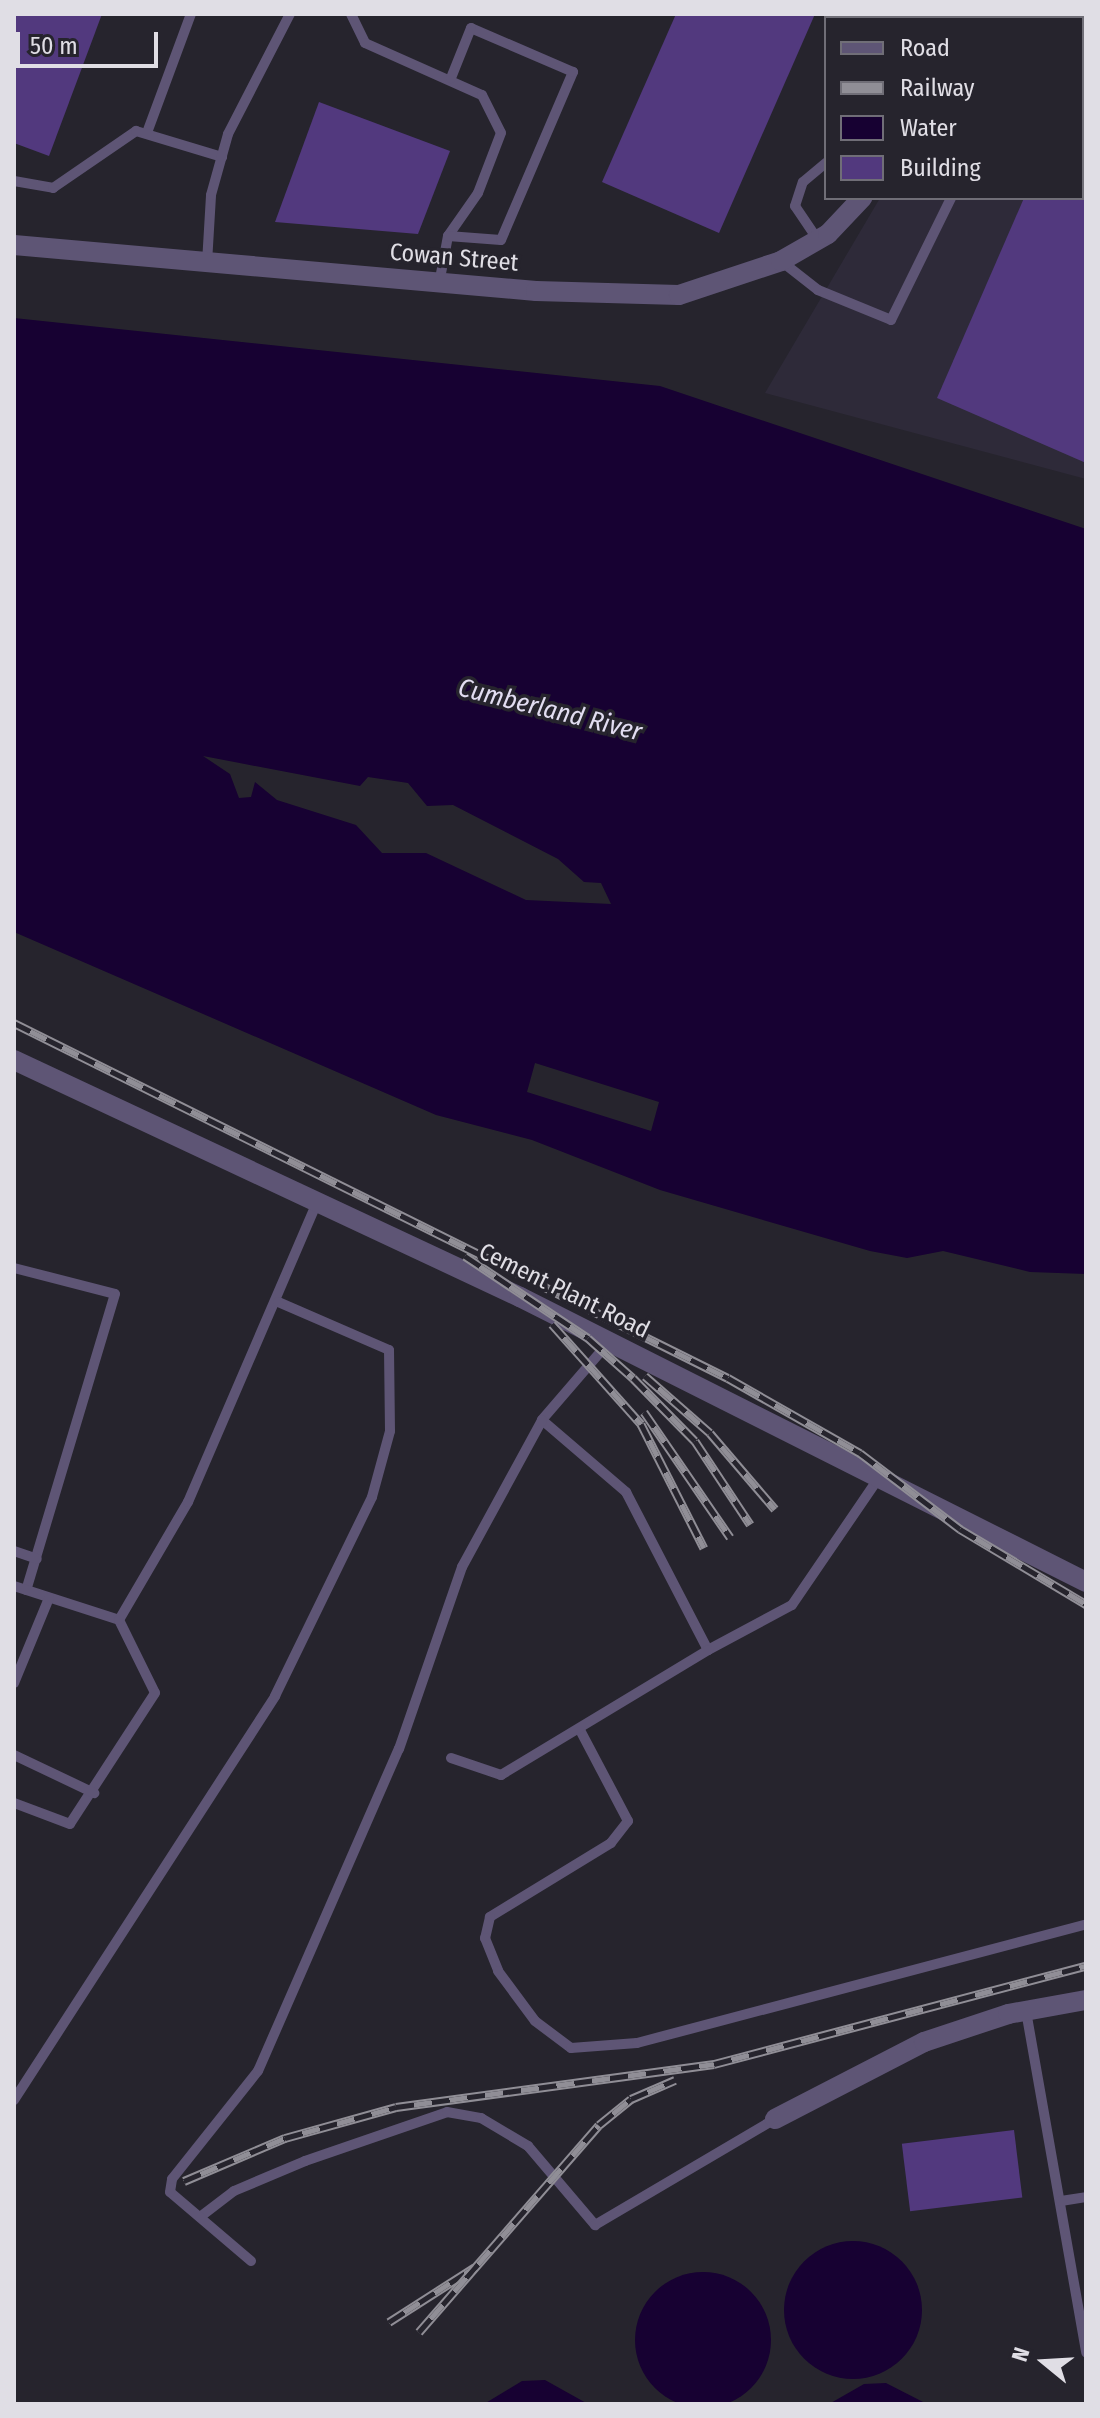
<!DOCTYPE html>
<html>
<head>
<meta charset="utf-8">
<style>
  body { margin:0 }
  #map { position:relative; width:1100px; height:2418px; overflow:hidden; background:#26242d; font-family:"Fira Sans Condensed",sans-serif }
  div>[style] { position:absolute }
  .built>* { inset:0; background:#2e2a39 }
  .water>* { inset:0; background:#170132 }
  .round { border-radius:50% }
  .building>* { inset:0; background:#52397e; transform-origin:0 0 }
  .service>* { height:10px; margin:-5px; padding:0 5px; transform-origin:5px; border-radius:5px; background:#5e5575 }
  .minor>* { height:20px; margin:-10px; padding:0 10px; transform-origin:10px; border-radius:10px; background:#5e5575 }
  .tertiary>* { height:20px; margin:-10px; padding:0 10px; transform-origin:10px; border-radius:10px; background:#5e5575 }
  .rail>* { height:9px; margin-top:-4.5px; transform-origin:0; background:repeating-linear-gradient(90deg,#26242d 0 18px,#908e96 0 36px); box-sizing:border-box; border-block:2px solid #908e96 }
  span { translate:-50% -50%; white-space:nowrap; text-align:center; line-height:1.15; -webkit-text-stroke:7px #26242d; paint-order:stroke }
  .street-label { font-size:24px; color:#e0dee5 }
  .water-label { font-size:26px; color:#e2ddf1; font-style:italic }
  .frame { position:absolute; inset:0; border:16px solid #e0dee5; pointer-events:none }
  .legend { position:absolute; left:824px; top:16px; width:260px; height:184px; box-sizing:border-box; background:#26242d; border:2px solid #706e77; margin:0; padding:10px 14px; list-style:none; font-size:24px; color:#e0dee5 }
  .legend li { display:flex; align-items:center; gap:16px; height:40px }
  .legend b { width:40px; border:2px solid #706e77 }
  .north { position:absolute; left:1004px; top:2322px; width:80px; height:80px; -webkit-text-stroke:6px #26242d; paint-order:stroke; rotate:288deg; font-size:22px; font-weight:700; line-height:32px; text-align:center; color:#e0dee5 }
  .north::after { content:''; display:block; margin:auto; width:28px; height:36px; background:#e0dee5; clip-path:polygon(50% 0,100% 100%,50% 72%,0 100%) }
  .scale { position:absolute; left:16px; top:32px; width:142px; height:36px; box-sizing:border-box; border:4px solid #e0dee5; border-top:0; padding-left:10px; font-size:24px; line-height:28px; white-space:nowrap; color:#e0dee5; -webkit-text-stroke:6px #26242d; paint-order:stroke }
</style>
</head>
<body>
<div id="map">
  <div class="built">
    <i style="clip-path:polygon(989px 14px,1086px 14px,1086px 479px,765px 393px,880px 198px,1082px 198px,1082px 18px)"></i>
  </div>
  <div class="water">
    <i style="clip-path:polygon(evenodd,14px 318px,660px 386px,1086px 529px,1086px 1274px,1030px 1272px,943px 1251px,907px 1258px,870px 1251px,660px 1190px,532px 1140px,436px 1115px,14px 932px,14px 318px,203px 756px,360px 786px,368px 777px,408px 783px,427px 806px,453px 805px,558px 859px,584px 882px,601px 883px,611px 904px,526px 900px,426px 853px,382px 853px,356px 825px,277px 800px,255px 782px,251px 797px,239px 798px,230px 774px,203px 756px,14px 318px,535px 1063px,659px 1102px,651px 1131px,527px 1092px,535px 1063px)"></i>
    <i class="round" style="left:784px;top:2241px;width:138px;height:138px"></i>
    <i class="round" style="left:635px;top:2272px;width:136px;height:136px"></i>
    <i style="clip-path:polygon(545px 2380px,588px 2404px,484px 2404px,522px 2381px)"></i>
    <i style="clip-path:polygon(886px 2383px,927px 2404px,829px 2404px,864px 2384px)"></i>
  </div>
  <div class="building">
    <i style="clip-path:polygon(14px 14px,102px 14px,49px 156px,14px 143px)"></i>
    <i style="clip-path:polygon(676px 14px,815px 14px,719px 233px,602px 182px)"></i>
    <i style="clip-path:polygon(319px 102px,450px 151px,418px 234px,275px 222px)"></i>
    <i style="clip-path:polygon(1024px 198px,1086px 198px,1086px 463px,937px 398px)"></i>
    <i style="left:1014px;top:2130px;width:68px;height:113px;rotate:83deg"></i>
  </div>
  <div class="service">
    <i style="left:351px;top:14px;width:32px;rotate:64deg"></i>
    <i style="left:365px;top:43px;width:128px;rotate:24deg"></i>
    <i style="left:482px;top:95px;width:42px;rotate:63.4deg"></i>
    <i style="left:501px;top:133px;width:64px;rotate:111deg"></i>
    <i style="left:478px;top:193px;width:52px;rotate:124.9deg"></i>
    <i style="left:448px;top:236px;width:49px;rotate:100.6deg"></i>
    <i style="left:907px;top:18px;width:4px;rotate:-63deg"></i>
    <i style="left:1039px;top:18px;width:4px;rotate:-63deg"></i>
    <i style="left:148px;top:130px;width:124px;rotate:-69.7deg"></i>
    <i style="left:14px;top:181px;width:40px;rotate:10deg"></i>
    <i style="left:53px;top:188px;width:101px;rotate:-34.5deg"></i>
    <i style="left:136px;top:131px;width:90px;rotate:16.8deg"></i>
    <i style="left:448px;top:236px;width:53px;rotate:4.3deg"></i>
    <i style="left:501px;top:240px;width:183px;rotate:-66.8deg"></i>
    <i style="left:573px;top:72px;width:111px;rotate:-156.7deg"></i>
    <i style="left:471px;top:28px;width:54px;rotate:111.8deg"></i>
    <i style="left:818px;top:240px;width:41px;rotate:-124.1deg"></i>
    <i style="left:795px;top:206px;width:25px;rotate:-72deg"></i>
    <i style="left:803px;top:182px;width:30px;rotate:-40deg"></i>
    <i style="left:781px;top:261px;width:47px;rotate:38.1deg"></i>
    <i style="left:818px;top:290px;width:79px;rotate:22.3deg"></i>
    <i style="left:891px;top:320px;width:136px;rotate:-63.8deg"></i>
    <i style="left:207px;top:263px;width:68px;rotate:-86.6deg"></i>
    <i style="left:211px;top:195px;width:63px;rotate:-74.4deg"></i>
    <i style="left:228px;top:134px;width:135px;rotate:-62.7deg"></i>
    <i style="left:14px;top:1268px;width:104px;rotate:14.4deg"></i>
    <i style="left:115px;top:1294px;width:309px;rotate:106.7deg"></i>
    <i style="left:609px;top:1342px;width:103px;rotate:130.7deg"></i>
    <i style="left:542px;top:1420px;width:111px;rotate:40.6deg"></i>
    <i style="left:626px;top:1492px;width:178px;rotate:62.6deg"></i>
    <i style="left:708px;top:1650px;width:95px;rotate:-28.2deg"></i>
    <i style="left:792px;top:1605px;width:156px;rotate:-55.7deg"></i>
    <i style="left:14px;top:1551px;width:24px;rotate:19deg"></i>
    <i style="left:14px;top:1586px;width:110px;rotate:17.9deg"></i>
    <i style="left:119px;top:1620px;width:81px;rotate:63.7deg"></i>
    <i style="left:155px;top:1693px;width:156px;rotate:123deg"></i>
    <i style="left:70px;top:1824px;width:60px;rotate:-159.4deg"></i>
    <i style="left:119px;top:1620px;width:137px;rotate:-59.7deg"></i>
    <i style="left:188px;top:1502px;width:326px;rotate:-66.7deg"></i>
    <i style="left:14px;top:1683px;width:92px;rotate:-67.6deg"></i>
    <i style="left:580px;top:1730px;width:103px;rotate:62.2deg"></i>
    <i style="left:628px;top:1821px;width:28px;rotate:128deg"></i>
    <i style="left:611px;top:1843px;width:142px;rotate:148.6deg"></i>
    <i style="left:490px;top:1917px;width:22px;rotate:103deg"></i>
    <i style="left:485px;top:1938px;width:35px;rotate:68deg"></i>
    <i style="left:498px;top:1971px;width:62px;rotate:53.5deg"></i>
    <i style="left:535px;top:2021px;width:45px;rotate:36.9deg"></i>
    <i style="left:571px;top:2048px;width:66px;rotate:-4.3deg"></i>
    <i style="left:637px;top:2043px;width:465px;rotate:-14.8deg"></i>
    <i style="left:14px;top:1755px;width:89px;rotate:25.4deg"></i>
    <i style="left:451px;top:1758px;width:53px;rotate:18.8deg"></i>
    <i style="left:501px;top:1775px;width:242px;rotate:-31.1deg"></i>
    <i style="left:1026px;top:2011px;width:347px;rotate:80deg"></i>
    <i style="left:14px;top:2100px;width:481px;rotate:-57.1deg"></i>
    <i style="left:275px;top:1696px;width:221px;rotate:-64deg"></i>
    <i style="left:372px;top:1497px;width:68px;rotate:-74.7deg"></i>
    <i style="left:390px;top:1431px;width:81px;rotate:-90.7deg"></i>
    <i style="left:389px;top:1350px;width:121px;rotate:-156.6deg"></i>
    <i style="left:1061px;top:2201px;width:25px;rotate:-9deg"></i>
    <i style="left:200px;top:2217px;width:43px;rotate:-37.4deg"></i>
    <i style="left:234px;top:2191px;width:77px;rotate:-22.9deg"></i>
    <i style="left:305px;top:2161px;width:150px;rotate:-19deg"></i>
    <i style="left:447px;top:2112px;width:35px;rotate:10deg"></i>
    <i style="left:481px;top:2118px;width:55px;rotate:30.8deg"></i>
    <i style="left:528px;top:2146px;width:104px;rotate:49.7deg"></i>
    <i style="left:595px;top:2225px;width:209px;rotate:-30.5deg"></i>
    <i style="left:251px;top:2261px;width:106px;rotate:-139.6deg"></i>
    <i style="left:170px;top:2192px;width:13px;rotate:-81deg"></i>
    <i style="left:172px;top:2179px;width:138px;rotate:-51.5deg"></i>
    <i style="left:258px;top:2071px;width:352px;rotate:-66.4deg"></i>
    <i style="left:399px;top:1749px;width:193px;rotate:-70.9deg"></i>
    <i style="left:462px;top:1567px;width:167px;rotate:-61.4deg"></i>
  </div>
  <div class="minor">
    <i style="left:14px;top:1060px;width:559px;rotate:25.1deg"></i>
    <i style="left:520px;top:1297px;width:634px;rotate:26.73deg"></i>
    <i style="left:775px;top:2119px;width:168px;rotate:-27.3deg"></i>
    <i style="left:924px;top:2042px;width:89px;rotate:-18.4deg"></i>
    <i style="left:1008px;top:2014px;width:79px;rotate:-10.2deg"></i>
  </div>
  <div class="tertiary">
    <i style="left:971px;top:18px;width:4px;rotate:-63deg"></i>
    <i style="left:14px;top:245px;width:524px;rotate:5.04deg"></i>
    <i style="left:536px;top:291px;width:143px;rotate:1.6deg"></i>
    <i style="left:679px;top:295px;width:108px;rotate:-18.4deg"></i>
    <i style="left:781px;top:261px;width:54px;rotate:-29.9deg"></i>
    <i style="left:828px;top:234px;width:50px;rotate:-46.6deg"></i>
  </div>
  <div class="rail">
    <i style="left:14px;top:1023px;width:797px;rotate:26.44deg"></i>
    <i style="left:728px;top:1378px;width:152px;rotate:29.6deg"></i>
    <i style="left:860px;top:1453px;width:126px;rotate:37.2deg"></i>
    <i style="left:960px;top:1529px;width:147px;rotate:30.8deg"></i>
    <i style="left:465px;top:1256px;width:148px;rotate:33.7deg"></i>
    <i style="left:588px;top:1338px;width:60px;rotate:41.6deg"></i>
    <i style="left:633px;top:1378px;width:88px;rotate:45.5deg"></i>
    <i style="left:695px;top:1441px;width:100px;rotate:56.5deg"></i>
    <i style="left:552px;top:1324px;width:134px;rotate:48.3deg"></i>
    <i style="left:641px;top:1424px;width:139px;rotate:63.1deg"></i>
    <i style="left:645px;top:1376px;width:86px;rotate:41.2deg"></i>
    <i style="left:710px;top:1433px;width:100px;rotate:49.5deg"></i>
    <i style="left:644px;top:1412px;width:152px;rotate:55.5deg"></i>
    <i style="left:184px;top:2181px;width:110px;rotate:-23.1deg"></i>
    <i style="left:285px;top:2138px;width:115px;rotate:-15.6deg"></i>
    <i style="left:396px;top:2107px;width:321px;rotate:-7.7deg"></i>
    <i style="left:714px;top:2064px;width:385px;rotate:-14.8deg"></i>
    <i style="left:389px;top:2322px;width:102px;rotate:-32.6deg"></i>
    <i style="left:419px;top:2332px;width:274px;rotate:-49deg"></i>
    <i style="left:599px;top:2125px;width:41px;rotate:-39.1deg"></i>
    <i style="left:631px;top:2099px;width:48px;rotate:-23.4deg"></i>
  </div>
  <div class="street-label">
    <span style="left:454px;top:258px;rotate:5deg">Cowan Street</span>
    <span style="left:564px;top:1291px;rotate:26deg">Cement Plant Road</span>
  </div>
  <div class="water-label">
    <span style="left:550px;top:710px;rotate:14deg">Cumberland River</span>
  </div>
  <div class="frame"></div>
  <ul class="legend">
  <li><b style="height:10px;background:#5e5575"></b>Road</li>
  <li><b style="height:10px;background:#908e96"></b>Railway</li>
  <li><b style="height:22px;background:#170132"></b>Water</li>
  <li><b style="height:22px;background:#52397e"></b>Building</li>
  </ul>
  <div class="north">N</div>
  <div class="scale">50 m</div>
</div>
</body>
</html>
